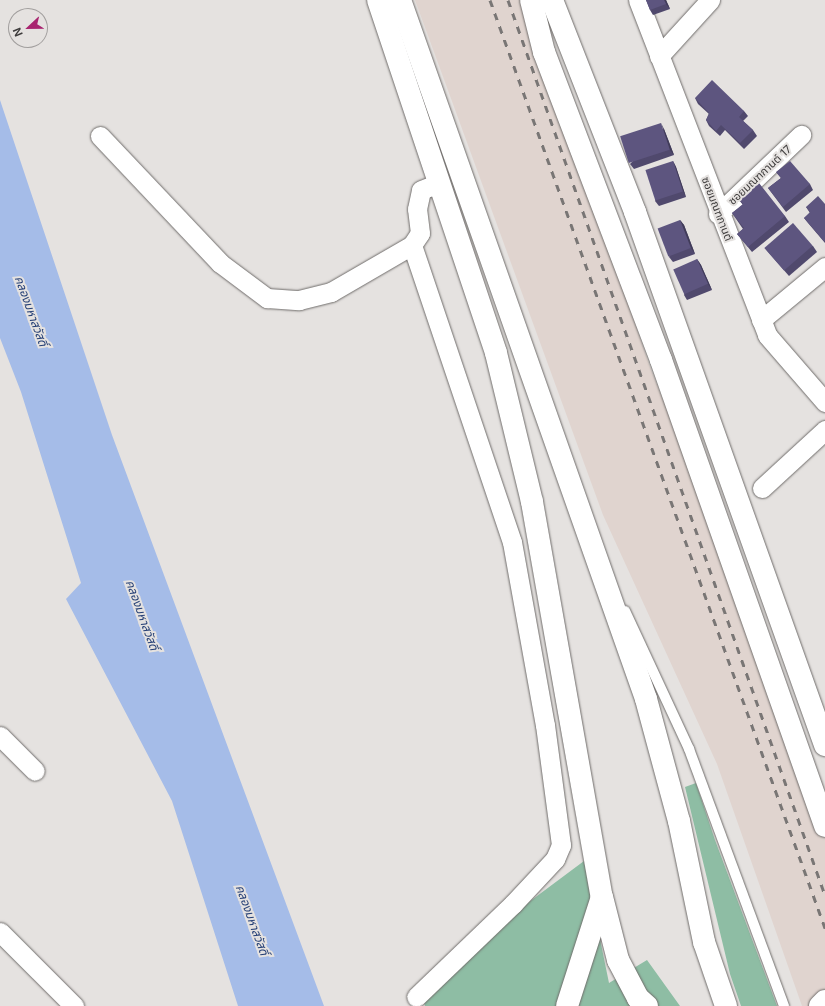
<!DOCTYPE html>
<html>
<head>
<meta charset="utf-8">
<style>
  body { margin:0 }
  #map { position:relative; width:825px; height:1006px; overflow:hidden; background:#e5e2e0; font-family:Inter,"Noto Sans Thai",sans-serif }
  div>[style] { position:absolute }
  .built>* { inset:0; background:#e0d4cf }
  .green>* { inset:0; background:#8ebda4 }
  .water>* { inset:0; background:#a5bce8 }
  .roads { filter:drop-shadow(0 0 1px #6f6c6a) drop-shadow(0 0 1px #6f6c6a) }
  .lane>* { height:10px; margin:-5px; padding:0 5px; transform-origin:5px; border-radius:5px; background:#fff }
  .street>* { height:19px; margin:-9.5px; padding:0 9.5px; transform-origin:9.5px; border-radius:9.5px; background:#fff }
  .secondary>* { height:22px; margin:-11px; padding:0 11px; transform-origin:11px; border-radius:11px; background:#fff }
  .rail>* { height:3px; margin-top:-1.5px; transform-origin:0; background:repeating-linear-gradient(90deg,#797675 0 7px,transparent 0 14px) }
  .wall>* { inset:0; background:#50496d }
  .shaded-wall>* { inset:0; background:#413c59 }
  .building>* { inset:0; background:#5d557f; transform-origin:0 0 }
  span { translate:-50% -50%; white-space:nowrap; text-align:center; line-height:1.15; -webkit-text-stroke:4px #e5e2e0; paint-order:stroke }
  .street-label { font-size:11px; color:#3d3b3b }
  .water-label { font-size:12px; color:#264076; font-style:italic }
  .north { position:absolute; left:8px; top:8px; width:40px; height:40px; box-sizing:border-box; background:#e5e2e0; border:1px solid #a29f9e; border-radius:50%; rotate:248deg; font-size:11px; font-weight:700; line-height:16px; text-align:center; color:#3d3b3b }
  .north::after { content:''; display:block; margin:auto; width:14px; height:18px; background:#a8246f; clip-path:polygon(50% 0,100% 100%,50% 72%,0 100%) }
</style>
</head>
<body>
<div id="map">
  <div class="built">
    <i style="clip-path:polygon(415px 0,526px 0,650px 367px,825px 804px,825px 1006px,802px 1006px,717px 764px,603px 515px)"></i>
  </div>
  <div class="green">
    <i style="clip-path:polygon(696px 783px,715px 840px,777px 1006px,741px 1006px,730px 974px,685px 787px)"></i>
    <i style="clip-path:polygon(584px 861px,609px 983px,647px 960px,680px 1006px,425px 1006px,424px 1003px,529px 902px)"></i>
  </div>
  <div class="water">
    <i style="clip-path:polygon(0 100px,112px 435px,324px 1006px,238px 1006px,172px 801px,66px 599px,81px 583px,21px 392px,0 338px)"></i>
  </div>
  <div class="roads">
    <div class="lane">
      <i style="left:625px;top:611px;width:152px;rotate:65.1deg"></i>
      <i style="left:689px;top:749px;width:274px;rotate:69.7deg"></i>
    </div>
    <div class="street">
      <i style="left:638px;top:0;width:359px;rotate:68.9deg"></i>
      <i style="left:767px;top:335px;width:89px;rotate:49.1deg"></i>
      <i style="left:659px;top:56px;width:76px;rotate:-47.7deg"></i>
      <i style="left:100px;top:136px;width:175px;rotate:46.6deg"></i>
      <i style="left:220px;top:263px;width:59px;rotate:36.7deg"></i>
      <i style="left:267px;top:298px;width:32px;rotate:4deg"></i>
      <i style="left:299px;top:300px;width:33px;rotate:-14deg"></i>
      <i style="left:331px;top:292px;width:94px;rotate:-30.1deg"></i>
      <i style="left:412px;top:245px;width:14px;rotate:-56deg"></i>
      <i style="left:420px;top:233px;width:24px;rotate:-97deg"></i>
      <i style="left:417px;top:209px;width:19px;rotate:-78deg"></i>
      <i style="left:421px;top:190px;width:19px;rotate:-21deg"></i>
      <i style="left:718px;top:214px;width:115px;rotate:-43.6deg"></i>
      <i style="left:412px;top:245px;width:313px;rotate:71.4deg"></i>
      <i style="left:512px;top:542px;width:186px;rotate:79.8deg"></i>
      <i style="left:545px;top:725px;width:121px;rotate:82.4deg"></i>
      <i style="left:561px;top:845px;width:15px;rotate:113deg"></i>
      <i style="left:555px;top:859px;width:62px;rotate:133deg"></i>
      <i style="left:513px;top:904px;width:134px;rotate:136.2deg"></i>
      <i style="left:761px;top:320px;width:83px;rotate:-39.6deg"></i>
      <i style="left:762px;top:488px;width:86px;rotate:-42.6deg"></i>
      <i style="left:0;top:736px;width:49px;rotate:45deg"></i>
      <i style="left:0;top:932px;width:105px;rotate:45deg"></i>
    </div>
    <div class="secondary">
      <i style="left:378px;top:0;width:372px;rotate:71.5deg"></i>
      <i style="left:496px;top:353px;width:153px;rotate:76.4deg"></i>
      <i style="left:532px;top:502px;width:401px;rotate:80deg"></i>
      <i style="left:602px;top:897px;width:65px;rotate:75.7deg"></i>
      <i style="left:618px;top:960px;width:43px;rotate:62.2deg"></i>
      <i style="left:638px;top:998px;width:12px;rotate:42deg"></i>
      <i style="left:400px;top:0;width:741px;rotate:70.61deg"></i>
      <i style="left:646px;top:699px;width:126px;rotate:74.9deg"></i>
      <i style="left:679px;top:821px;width:124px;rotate:78.3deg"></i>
      <i style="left:704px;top:942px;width:68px;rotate:71deg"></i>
      <i style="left:531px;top:0;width:54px;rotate:76deg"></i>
      <i style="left:544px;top:52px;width:329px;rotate:69.2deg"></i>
      <i style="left:661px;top:360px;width:494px;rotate:70.6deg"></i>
      <i style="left:552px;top:0;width:228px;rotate:68.6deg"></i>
      <i style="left:635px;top:212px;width:566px;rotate:70.38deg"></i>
      <i style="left:567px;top:1006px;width:114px;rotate:-72.2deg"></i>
      <i style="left:820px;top:1006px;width:7px;rotate:-45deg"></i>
    </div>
  </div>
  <div class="rail">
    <i style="left:490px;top:0;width:987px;rotate:70.15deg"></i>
    <i style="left:508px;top:0;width:949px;rotate:70.5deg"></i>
  </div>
  <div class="wall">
    <i style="clip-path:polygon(646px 0,666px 0,670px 9px,653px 15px,650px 10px)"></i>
    <i style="clip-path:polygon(695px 98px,744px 111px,748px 116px,743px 121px,753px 130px,757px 136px,744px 149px,725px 130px,720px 136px,709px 126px,706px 120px,709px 114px,698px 104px)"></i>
    <i style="clip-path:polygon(664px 129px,674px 155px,634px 169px,630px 164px)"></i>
    <i style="clip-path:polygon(673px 161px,676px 167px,686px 197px,659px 206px,655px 201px)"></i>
    <i style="clip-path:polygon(776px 172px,810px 184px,813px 190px,786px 212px,768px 188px,781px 178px)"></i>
    <i style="clip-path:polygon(739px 200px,785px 216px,789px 222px,752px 252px,737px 234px,743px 229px,732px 213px,743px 205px)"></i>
    <i style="clip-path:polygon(825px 204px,825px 243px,808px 223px,804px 218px,810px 213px,806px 207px)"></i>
    <i style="clip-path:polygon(680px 220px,684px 225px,695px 254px,673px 262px,669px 257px)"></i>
    <i style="clip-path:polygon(813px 246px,817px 252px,789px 276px,769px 253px,765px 248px)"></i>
    <i style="clip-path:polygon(697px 259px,701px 265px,712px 290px,687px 300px,684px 295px)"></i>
  </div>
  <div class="shaded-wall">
    <i style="clip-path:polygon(664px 0,666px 0,670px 9px,666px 4px)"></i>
    <i style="clip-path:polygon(661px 123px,664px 129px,674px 155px,670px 150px)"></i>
    <i style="clip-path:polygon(673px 161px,676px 167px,686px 197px,683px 191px)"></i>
    <i style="clip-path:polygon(680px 220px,684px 225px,695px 254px,691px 248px)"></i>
    <i style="clip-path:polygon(697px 259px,701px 265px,712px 290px,708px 284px)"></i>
  </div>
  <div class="building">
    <i style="clip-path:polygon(646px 0,664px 0,666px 4px,650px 10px)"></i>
    <i style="clip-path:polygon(712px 80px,744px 111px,739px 117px,753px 130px,740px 143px,721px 125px,716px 131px,706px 120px,709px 113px,695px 98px)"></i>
    <i style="left:661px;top:123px;width:28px;height:43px;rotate:72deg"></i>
    <i style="left:673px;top:161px;width:32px;height:29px;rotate:72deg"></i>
    <i style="clip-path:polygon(790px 161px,810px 184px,783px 207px,768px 188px,781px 178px,776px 172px)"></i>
    <i style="clip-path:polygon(759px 183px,785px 216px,748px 247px,737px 234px,744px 228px,732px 213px,743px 204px,739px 200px)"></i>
    <i style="clip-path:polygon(818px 196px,825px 204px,825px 241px,824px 241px,804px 218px,810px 212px,806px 207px)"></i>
    <i style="left:680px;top:220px;width:30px;height:24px;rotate:69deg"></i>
    <i style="left:793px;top:223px;width:30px;height:38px;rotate:49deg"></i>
    <i style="left:697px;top:259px;width:27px;height:26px;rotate:66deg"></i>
  </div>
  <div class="street-label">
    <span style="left:760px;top:175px;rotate:-43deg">ซอยมณฑกานต์ 17</span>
    <span style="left:717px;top:209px;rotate:69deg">ซอยมณฑกานต์</span>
  </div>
  <div class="water-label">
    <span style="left:31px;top:311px;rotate:70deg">คลองมหาสวัสดิ์</span>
    <span style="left:142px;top:615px;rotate:70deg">คลองมหาสวัสดิ์</span>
    <span style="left:252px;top:920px;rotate:70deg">คลองมหาสวัสดิ์</span>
  </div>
  <div class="north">N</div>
</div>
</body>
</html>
